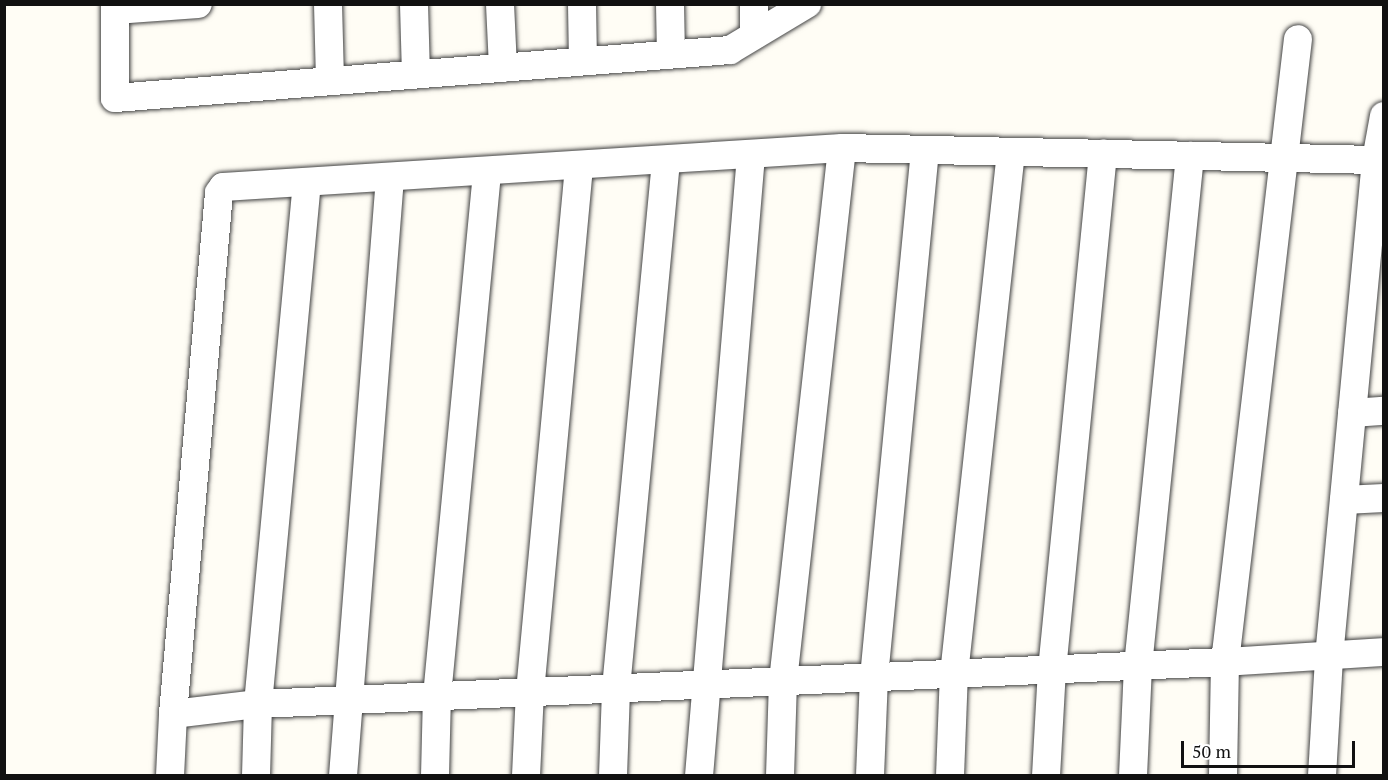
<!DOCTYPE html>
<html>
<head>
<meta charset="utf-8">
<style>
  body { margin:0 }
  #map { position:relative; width:1388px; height:780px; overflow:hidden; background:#fffdf5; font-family:"PT Serif",serif }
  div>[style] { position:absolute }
  .roads { filter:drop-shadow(0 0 2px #444) drop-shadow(0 0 2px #444) }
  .minor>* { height:28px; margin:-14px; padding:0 14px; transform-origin:14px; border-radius:14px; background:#fff }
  span { translate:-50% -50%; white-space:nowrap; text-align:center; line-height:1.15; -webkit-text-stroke:6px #fff; paint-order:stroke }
  .frame { position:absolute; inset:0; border:6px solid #111; pointer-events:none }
  .scale { position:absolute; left:1181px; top:741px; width:174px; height:27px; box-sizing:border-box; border:3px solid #111; border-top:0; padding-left:8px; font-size:18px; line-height:21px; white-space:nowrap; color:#111; -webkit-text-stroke:4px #fff; paint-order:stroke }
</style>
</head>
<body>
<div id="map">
  <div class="roads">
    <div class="minor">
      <i style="left:115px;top:4px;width:94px;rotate:90deg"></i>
      <i style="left:115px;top:98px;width:617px;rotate:-4.46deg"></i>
      <i style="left:730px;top:50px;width:90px;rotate:-30.9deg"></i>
      <i style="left:328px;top:4px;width:77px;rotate:88.5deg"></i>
      <i style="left:414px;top:4px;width:70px;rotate:88.4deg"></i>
      <i style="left:500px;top:4px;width:64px;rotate:87.3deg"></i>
      <i style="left:582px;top:4px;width:57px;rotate:89deg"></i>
      <i style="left:670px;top:4px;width:50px;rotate:88.9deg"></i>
      <i style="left:754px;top:4px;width:31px;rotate:90deg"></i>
      <i style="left:115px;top:10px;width:83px;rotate:-4.1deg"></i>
      <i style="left:1384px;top:116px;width:45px;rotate:100.3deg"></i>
      <i style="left:1376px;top:160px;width:534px;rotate:-178.71deg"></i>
      <i style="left:842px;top:148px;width:620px;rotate:176.39deg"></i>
      <i style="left:223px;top:187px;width:7px;rotate:124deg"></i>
      <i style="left:219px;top:193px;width:523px;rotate:95.05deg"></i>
      <i style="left:173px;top:714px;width:86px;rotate:-6.7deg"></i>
      <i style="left:258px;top:704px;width:968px;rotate:-2.49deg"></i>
      <i style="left:1225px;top:662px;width:159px;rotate:-3.6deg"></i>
      <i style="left:1352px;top:413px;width:32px;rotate:-4deg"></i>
      <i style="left:1344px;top:500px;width:40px;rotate:-2.9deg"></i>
      <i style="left:170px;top:776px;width:62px;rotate:-87.2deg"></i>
      <i style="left:256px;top:776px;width:72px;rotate:-88.4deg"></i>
      <i style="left:258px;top:704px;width:524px;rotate:-84.64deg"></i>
      <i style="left:343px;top:776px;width:600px;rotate:-85.51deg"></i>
      <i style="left:435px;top:776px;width:80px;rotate:-88.6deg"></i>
      <i style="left:437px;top:696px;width:525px;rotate:-84.54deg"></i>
      <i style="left:526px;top:776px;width:84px;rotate:-87.3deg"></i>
      <i style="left:530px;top:692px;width:527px;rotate:-84.67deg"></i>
      <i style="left:613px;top:776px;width:88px;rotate:-88deg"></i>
      <i style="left:616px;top:688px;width:529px;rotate:-84.58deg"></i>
      <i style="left:699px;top:776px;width:623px;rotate:-85.21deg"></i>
      <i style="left:780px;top:776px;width:95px;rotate:-88.2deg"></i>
      <i style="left:783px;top:681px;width:536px;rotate:-83.68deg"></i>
      <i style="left:870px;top:776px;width:99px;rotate:-87.7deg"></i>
      <i style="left:874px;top:677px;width:529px;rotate:-84.47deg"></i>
      <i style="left:950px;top:776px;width:102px;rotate:-87.8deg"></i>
      <i style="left:954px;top:674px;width:525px;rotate:-83.77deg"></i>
      <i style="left:1046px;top:776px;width:106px;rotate:-86.8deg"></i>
      <i style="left:1052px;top:670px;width:519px;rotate:-84.36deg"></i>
      <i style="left:1133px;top:776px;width:110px;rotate:-87.4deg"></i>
      <i style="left:1138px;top:666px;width:513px;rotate:-84.18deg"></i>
      <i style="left:1223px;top:776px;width:114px;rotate:-89deg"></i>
      <i style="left:1225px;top:662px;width:627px;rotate:-83.32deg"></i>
      <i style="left:1322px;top:776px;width:119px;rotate:-86.6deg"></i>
      <i style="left:1329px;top:657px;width:499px;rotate:-84.6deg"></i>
      <i style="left:1376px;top:160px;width:8px;rotate:-7deg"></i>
    </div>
  </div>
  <div class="frame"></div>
  <div class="scale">50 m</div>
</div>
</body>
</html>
